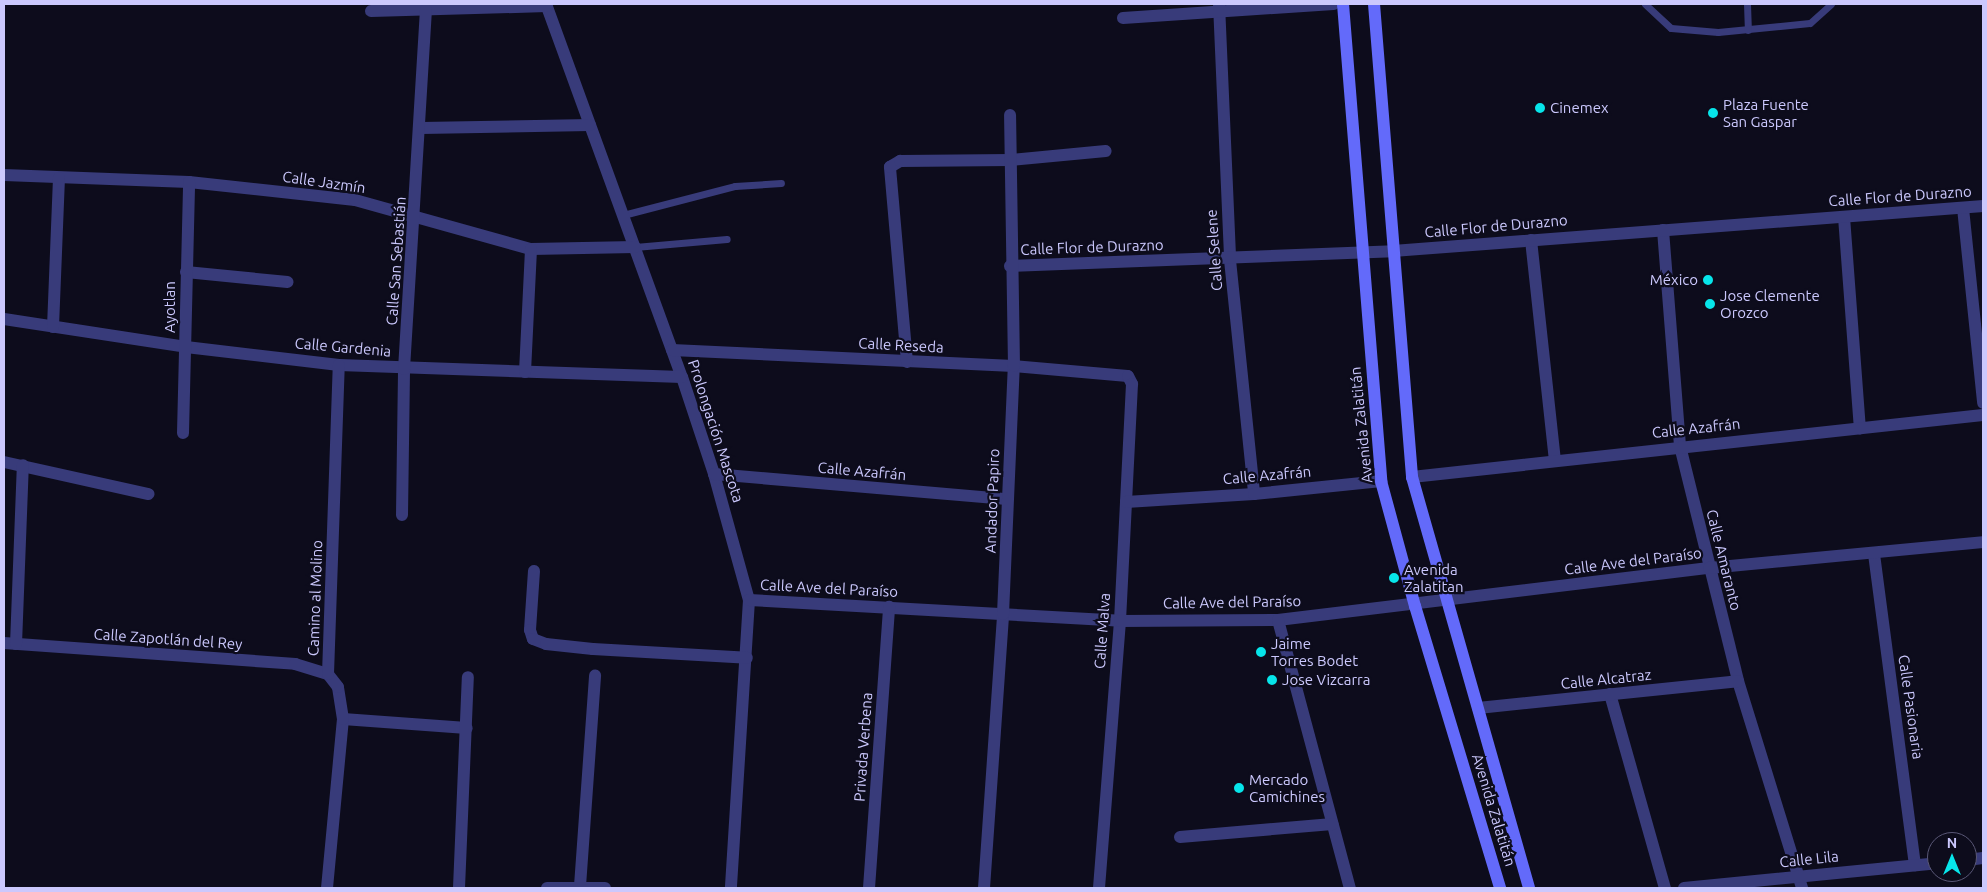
<!DOCTYPE html>
<html>
<head>
<meta charset="utf-8">
<style>
  body { margin:0 }
  #map { position:relative; width:1987px; height:892px; overflow:hidden; background:#0d0c1c; font-family:Ubuntu,sans-serif }
  div>[style] { position:absolute }
  .lane>* { height:7px; margin:-3.5px; padding:0 3.5px; transform-origin:3.5px; border-radius:3.5px; background:#383b7a }
  .street>* { height:12px; margin:-6px; padding:0 6px; transform-origin:6px; border-radius:6px; background:#383b7a }
  .secondary>* { height:12px; margin:-6px; padding:0 6px; transform-origin:6px; border-radius:6px; background:#636afa }
  .dots>* { width:14px; height:14px; translate:-50% -50%; box-sizing:border-box; border:2px solid #0d0c1c; border-radius:50% }
  span { translate:-50% -50%; white-space:nowrap; text-align:center; line-height:1.15; -webkit-text-stroke:4.5px #0d0c1c; paint-order:stroke }
  .poi-label { font-size:15px; color:#cbc8fd }
  .left { translate:0 -50%; text-align:left }
  .right { translate:-100% -50%; text-align:right }
  .street-label { font-size:15px; color:#cbc8fd }
  .frame { position:absolute; inset:0; border:5px solid #cbc8fd; pointer-events:none }
  .north { position:absolute; left:1927px; top:832px; width:50px; height:50px; box-sizing:border-box; background:#0d0c1c; border:1px solid #595776; border-radius:50%; rotate:0deg; font-size:14px; font-weight:700; line-height:20px; text-align:center; color:#cbc8fd }
  .north::after { content:''; display:block; margin:auto; width:18px; height:22px; background:#07e5ea; clip-path:polygon(50% 0,100% 100%,50% 72%,0 100%) }
</style>
</head>
<body>
<div id="map">
  <div class="lane">
    <i style="left:1645px;top:4px;width:35px;rotate:43deg"></i>
    <i style="left:1671px;top:28px;width:47px;rotate:4.9deg"></i>
    <i style="left:1718px;top:32px;width:92px;rotate:-5.6deg"></i>
    <i style="left:1810px;top:23px;width:28px;rotate:-42deg"></i>
    <i style="left:1747px;top:4px;width:26px;rotate:88deg"></i>
    <i style="left:623px;top:215px;width:116px;rotate:-14.5deg"></i>
    <i style="left:735px;top:186px;width:46px;rotate:-3.7deg"></i>
    <i style="left:635px;top:247px;width:92px;rotate:-5deg"></i>
  </div>
  <div class="street">
    <i style="left:546px;top:4px;width:397px;rotate:70deg"></i>
    <i style="left:682px;top:377px;width:102px;rotate:71.7deg"></i>
    <i style="left:714px;top:474px;width:131px;rotate:74.5deg"></i>
    <i style="left:749px;top:600px;width:289px;rotate:93.6deg"></i>
    <i style="left:1219px;top:4px;width:256px;rotate:87.5deg"></i>
    <i style="left:1230px;top:260px;width:235px;rotate:84.1deg"></i>
    <i style="left:371px;top:11px;width:176px;rotate:-1.6deg"></i>
    <i style="left:1123px;top:18px;width:211px;rotate:-3.8deg"></i>
    <i style="left:421px;top:128px;width:169px;rotate:-1deg"></i>
    <i style="left:4px;top:175px;width:185px;rotate:2.2deg"></i>
    <i style="left:189px;top:182px;width:167px;rotate:6.2deg"></i>
    <i style="left:355px;top:200px;width:183px;rotate:15.6deg"></i>
    <i style="left:531px;top:249px;width:104px;rotate:-1.1deg"></i>
    <i style="left:1963px;top:208px;width:196px;rotate:84.1deg"></i>
    <i style="left:1844px;top:217px;width:212px;rotate:85.7deg"></i>
    <i style="left:1663px;top:230px;width:217px;rotate:85.5deg"></i>
    <i style="left:1680px;top:446px;width:242px;rotate:76.1deg"></i>
    <i style="left:1738px;top:681px;width:217px;rotate:72.8deg"></i>
    <i style="left:1531px;top:240px;width:221px;rotate:83.8deg"></i>
    <i style="left:1010px;top:266px;width:383px;rotate:-2.2deg"></i>
    <i style="left:1393px;top:251px;width:592px;rotate:-4.36deg"></i>
    <i style="left:186px;top:272px;width:102px;rotate:5.6deg"></i>
    <i style="left:4px;top:319px;width:184px;rotate:8.7deg"></i>
    <i style="left:186px;top:347px;width:154px;rotate:6.7deg"></i>
    <i style="left:339px;top:365px;width:343px;rotate:2deg"></i>
    <i style="left:53px;top:327px;width:149px;rotate:-87.7deg"></i>
    <i style="left:672px;top:350px;width:342px;rotate:2.7deg"></i>
    <i style="left:1014px;top:366px;width:114px;rotate:5deg"></i>
    <i style="left:1128px;top:376px;width:9px;rotate:63deg"></i>
    <i style="left:1132px;top:384px;width:237px;rotate:92.9deg"></i>
    <i style="left:1120px;top:621px;width:268px;rotate:94.5deg"></i>
    <i style="left:907px;top:362px;width:196px;rotate:-95deg"></i>
    <i style="left:890px;top:167px;width:12px;rotate:-31deg"></i>
    <i style="left:900px;top:161px;width:111px;rotate:-0.5deg"></i>
    <i style="left:1011px;top:160px;width:95px;rotate:-5.4deg"></i>
    <i style="left:525px;top:372px;width:123px;rotate:-87.2deg"></i>
    <i style="left:183px;top:433px;width:251px;rotate:-88.6deg"></i>
    <i style="left:4px;top:462px;width:148px;rotate:12.5deg"></i>
    <i style="left:714px;top:474px;width:294px;rotate:4.9deg"></i>
    <i style="left:1412px;top:477px;width:574px;rotate:-6.2deg"></i>
    <i style="left:1126px;top:502px;width:128px;rotate:-3.6deg"></i>
    <i style="left:1254px;top:494px;width:128px;rotate:-5.8deg"></i>
    <i style="left:402px;top:515px;width:146px;rotate:-89.2deg"></i>
    <i style="left:404px;top:369px;width:360px;rotate:-86.5deg"></i>
    <i style="left:1874px;top:554px;width:314px;rotate:82.5deg"></i>
    <i style="left:534px;top:571px;width:59px;rotate:93.9deg"></i>
    <i style="left:530px;top:630px;width:9px;rotate:72deg"></i>
    <i style="left:533px;top:639px;width:14px;rotate:21deg"></i>
    <i style="left:546px;top:644px;width:47px;rotate:6.1deg"></i>
    <i style="left:593px;top:649px;width:154px;rotate:3.3deg"></i>
    <i style="left:749px;top:600px;width:372px;rotate:3.2deg"></i>
    <i style="left:1120px;top:621px;width:158px;rotate:-0.4deg"></i>
    <i style="left:1278px;top:620px;width:434px;rotate:-6.9deg"></i>
    <i style="left:1709px;top:568px;width:275px;rotate:-5.4deg"></i>
    <i style="left:1278px;top:620px;width:278px;rotate:75deg"></i>
    <i style="left:4px;top:643px;width:292px;rotate:4.1deg"></i>
    <i style="left:295px;top:664px;width:34px;rotate:17deg"></i>
    <i style="left:16px;top:644px;width:179px;rotate:-87.8deg"></i>
    <i style="left:1610px;top:694px;width:202px;rotate:74.2deg"></i>
    <i style="left:1478px;top:708px;width:261px;rotate:-5.9deg"></i>
    <i style="left:343px;top:719px;width:124px;rotate:4.2deg"></i>
    <i style="left:1180px;top:837px;width:153px;rotate:-4.9deg"></i>
    <i style="left:1967px;top:860px;width:16px;rotate:-7deg"></i>
    <i style="left:580px;top:886px;width:211px;rotate:-85.9deg"></i>
    <i style="left:327px;top:888px;width:170px;rotate:-84.6deg"></i>
    <i style="left:343px;top:719px;width:32px;rotate:-99deg"></i>
    <i style="left:338px;top:687px;width:16px;rotate:-128deg"></i>
    <i style="left:328px;top:674px;width:309px;rotate:-88deg"></i>
    <i style="left:459px;top:888px;width:211px;rotate:-87.6deg"></i>
    <i style="left:547px;top:888px;width:58px"></i>
    <i style="left:869px;top:888px;width:282px;rotate:-85.9deg"></i>
    <i style="left:984px;top:888px;width:275px;rotate:-86deg"></i>
    <i style="left:1003px;top:614px;width:248px;rotate:-87.5deg"></i>
    <i style="left:1014px;top:366px;width:251px;rotate:-90.9deg"></i>
    <i style="left:1684px;top:888px;width:254px;rotate:-5.6deg"></i>
  </div>
  <div class="secondary">
    <i style="left:1343px;top:4px;width:479px;rotate:85.4deg"></i>
    <i style="left:1381px;top:481px;width:130px;rotate:74.8deg"></i>
    <i style="left:1415px;top:606px;width:295px;rotate:73.2deg"></i>
    <i style="left:1374px;top:4px;width:475px;rotate:85.4deg"></i>
    <i style="left:1412px;top:477px;width:427px;rotate:74.1deg"></i>
  </div>
  <div class="dots">
    <i style="left:1540px;top:108px;background:#07e5ea"></i>
    <i style="left:1713px;top:113px;background:#07e5ea"></i>
    <i style="left:1708px;top:280px;background:#07e5ea"></i>
    <i style="left:1710px;top:304px;background:#07e5ea"></i>
    <i style="left:1394px;top:578px;background:#07e5ea"></i>
    <i style="left:1261px;top:652px;background:#07e5ea"></i>
    <i style="left:1272px;top:680px;background:#07e5ea"></i>
    <i style="left:1239px;top:788px;background:#07e5ea"></i>
  </div>
  <div class="poi-label">
    <span class="left" style="left:1723px;top:113px">Plaza Fuente<br>San Gaspar</span>
    <span class="left" style="left:1550px;top:108px">Cinemex</span>
    <span class="right" style="left:1698px;top:280px">México</span>
    <span class="left" style="left:1720px;top:304px">Jose Clemente<br>Orozco</span>
    <span class="left" style="left:1404px;top:578px">Avenida<br>Zalatitan</span>
    <span class="left" style="left:1271px;top:652px">Jaime<br>Torres Bodet</span>
    <span class="left" style="left:1282px;top:680px">Jose Vizcarra</span>
    <span class="left" style="left:1249px;top:788px">Mercado<br>Camichines</span>
  </div>
  <div class="street-label">
    <span style="left:324px;top:182px;rotate:8deg">Calle Jazmín</span>
    <span style="left:1900px;top:196px;rotate:-4deg">Calle Flor de Durazno</span>
    <span style="left:1496px;top:226px;rotate:-5deg">Calle Flor de Durazno</span>
    <span style="left:1092px;top:247px;rotate:-2deg">Calle Flor de Durazno</span>
    <span style="left:1214px;top:250px;rotate:-94deg">Calle Selene</span>
    <span style="left:396px;top:261px;rotate:-86deg">Calle San Sebastián</span>
    <span style="left:170px;top:307px;rotate:-90deg">Ayotlan</span>
    <span style="left:901px;top:345px;rotate:3deg">Calle Reseda</span>
    <span style="left:343px;top:347px;rotate:5deg">Calle Gardenia</span>
    <span style="left:1361px;top:425px;rotate:-96deg">Avenida Zalatitán</span>
    <span style="left:1696px;top:428px;rotate:-6deg">Calle Azafrán</span>
    <span style="left:716px;top:431px;rotate:72deg">Prolongación Mascota</span>
    <span style="left:862px;top:471px;rotate:5deg">Calle Azafrán</span>
    <span style="left:1267px;top:475px;rotate:-5deg">Calle Azafrán</span>
    <span style="left:992px;top:501px;rotate:-88deg">Andador Papiro</span>
    <span style="left:1724px;top:560px;rotate:76deg">Calle Amaranto</span>
    <span style="left:1633px;top:561px;rotate:-7deg">Calle Ave del Paraíso</span>
    <span style="left:829px;top:588px;rotate:3deg">Calle Ave del Paraíso</span>
    <span style="left:315px;top:598px;rotate:-88deg">Camino al Molino</span>
    <span style="left:1232px;top:602px;rotate:-1deg">Calle Ave del Paraíso</span>
    <span style="left:1102px;top:631px;rotate:-86deg">Calle Malva</span>
    <span style="left:168px;top:639px;rotate:4deg">Calle Zapotlán del Rey</span>
    <span style="left:1606px;top:679px;rotate:-6deg">Calle Alcatraz</span>
    <span style="left:1911px;top:707px;rotate:82deg">Calle Pasionaria</span>
    <span style="left:863px;top:747px;rotate:-86deg">Privada Verbena</span>
    <span style="left:1494px;top:810px;rotate:73deg">Avenida Zalatitán</span>
    <span style="left:1809px;top:859px;rotate:-6deg">Calle Lila</span>
  </div>
  <div class="frame"></div>
  <div class="north">N</div>
</div>
</body>
</html>
